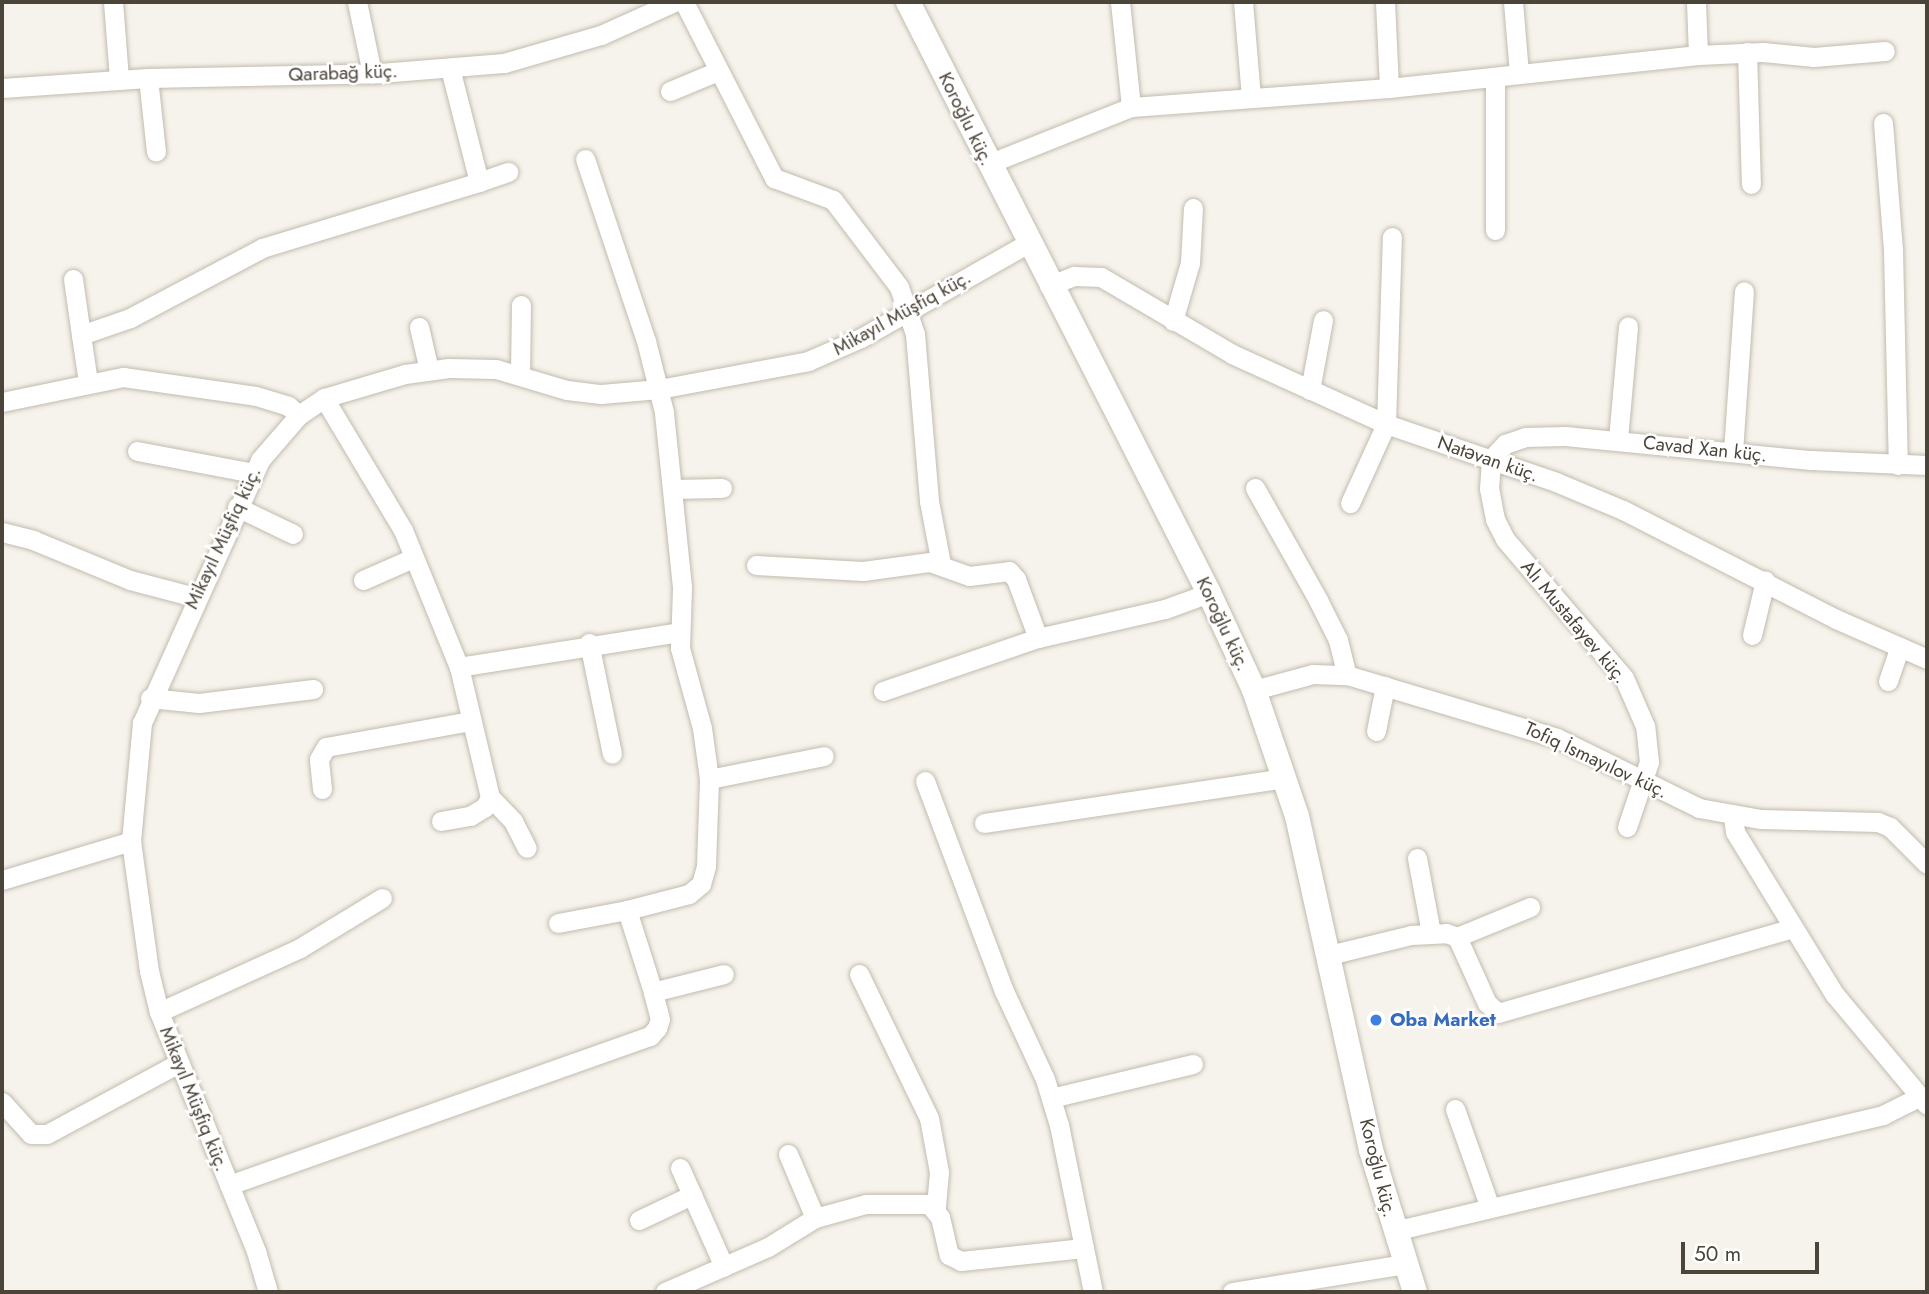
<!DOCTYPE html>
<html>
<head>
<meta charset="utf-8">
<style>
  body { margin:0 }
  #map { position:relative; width:1929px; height:1294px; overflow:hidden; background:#f6f3ec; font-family:Jost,sans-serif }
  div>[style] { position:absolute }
  .roads { filter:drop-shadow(0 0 2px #c2bbae) drop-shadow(0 0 2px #c2bbae) }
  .minor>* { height:19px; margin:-9.5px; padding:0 9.5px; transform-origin:9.5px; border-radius:9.5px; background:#fff }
  .tertiary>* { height:24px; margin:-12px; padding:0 12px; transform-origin:12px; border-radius:12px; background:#fff }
  .dots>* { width:19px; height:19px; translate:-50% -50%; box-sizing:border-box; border:4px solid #fff; border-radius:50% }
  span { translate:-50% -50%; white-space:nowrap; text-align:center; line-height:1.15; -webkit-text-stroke:5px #fff; paint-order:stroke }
  .street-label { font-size:19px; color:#4b4439 }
  .shop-label { font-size:19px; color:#366cbe; font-weight:700 }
  .left { translate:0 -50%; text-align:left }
  .frame { position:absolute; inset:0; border:4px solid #4b4439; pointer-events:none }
  .scale { position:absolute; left:1681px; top:1242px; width:138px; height:32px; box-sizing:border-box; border:4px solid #4b4439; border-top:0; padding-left:9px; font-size:21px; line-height:24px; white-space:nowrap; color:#4b4439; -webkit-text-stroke:5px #fff; paint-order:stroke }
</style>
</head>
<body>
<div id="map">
  <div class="roads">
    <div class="minor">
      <i style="left:113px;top:2px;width:77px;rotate:85.5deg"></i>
      <i style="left:357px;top:2px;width:73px;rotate:78.1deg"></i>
      <i style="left:684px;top:2px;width:198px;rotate:62.9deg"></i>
      <i style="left:774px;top:178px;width:63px;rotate:20.4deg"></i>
      <i style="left:833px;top:200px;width:109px;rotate:52.8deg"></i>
      <i style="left:899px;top:287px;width:50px;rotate:71.2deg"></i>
      <i style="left:915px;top:334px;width:168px;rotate:85.2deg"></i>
      <i style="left:929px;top:501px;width:64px;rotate:79.2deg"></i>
      <i style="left:1120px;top:2px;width:106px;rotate:84deg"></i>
      <i style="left:1243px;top:2px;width:95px;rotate:85.2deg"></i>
      <i style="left:1385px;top:2px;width:86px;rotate:87.3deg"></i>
      <i style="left:1513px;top:2px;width:72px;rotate:85.2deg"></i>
      <i style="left:1696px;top:2px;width:53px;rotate:87.8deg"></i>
      <i style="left:1747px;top:52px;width:132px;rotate:88.3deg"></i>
      <i style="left:148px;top:78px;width:74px;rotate:83.8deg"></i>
      <i style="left:2px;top:88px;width:146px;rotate:-3.9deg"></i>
      <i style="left:148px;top:78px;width:232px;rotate:-1.2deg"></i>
      <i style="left:380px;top:73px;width:124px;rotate:-4.6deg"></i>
      <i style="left:504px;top:63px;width:101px;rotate:-16.1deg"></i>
      <i style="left:601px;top:35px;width:80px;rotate:-24.3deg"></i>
      <i style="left:670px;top:91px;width:52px;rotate:-22.6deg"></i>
      <i style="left:1883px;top:123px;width:127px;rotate:85.5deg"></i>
      <i style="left:1893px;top:250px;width:215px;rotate:88.7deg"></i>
      <i style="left:988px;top:164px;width:154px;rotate:-21.7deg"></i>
      <i style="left:1131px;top:107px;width:259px;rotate:-4.2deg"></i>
      <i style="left:1389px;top:88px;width:311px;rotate:-6.1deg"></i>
      <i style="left:1698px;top:55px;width:65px;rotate:-2.6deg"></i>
      <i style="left:1763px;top:52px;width:51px;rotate:5.6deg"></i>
      <i style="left:1814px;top:57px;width:71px;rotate:-4.8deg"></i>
      <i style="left:479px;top:182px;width:31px;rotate:-19deg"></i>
      <i style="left:1495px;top:230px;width:153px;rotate:-90deg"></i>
      <i style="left:73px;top:279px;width:57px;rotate:81.9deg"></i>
      <i style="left:1049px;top:286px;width:27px;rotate:-22deg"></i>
      <i style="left:1074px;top:276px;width:27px;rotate:2deg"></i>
      <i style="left:1101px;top:277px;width:152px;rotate:30.4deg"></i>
      <i style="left:1232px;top:354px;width:169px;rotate:24.4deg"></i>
      <i style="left:1386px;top:424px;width:180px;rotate:18.8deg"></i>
      <i style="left:1556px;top:482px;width:73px;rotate:22.7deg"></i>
      <i style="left:1623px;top:510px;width:239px;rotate:27.1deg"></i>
      <i style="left:1836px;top:619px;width:99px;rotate:23.7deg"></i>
      <i style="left:1173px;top:321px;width:60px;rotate:-73.7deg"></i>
      <i style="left:1190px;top:263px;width:55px;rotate:-86.9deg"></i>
      <i style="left:419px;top:327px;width:44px;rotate:76.9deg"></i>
      <i style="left:520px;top:374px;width:69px;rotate:-89.2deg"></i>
      <i style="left:88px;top:382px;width:48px;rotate:-98.5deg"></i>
      <i style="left:81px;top:335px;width:52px;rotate:-19.1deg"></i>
      <i style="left:130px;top:318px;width:149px;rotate:-27.9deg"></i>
      <i style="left:262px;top:248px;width:227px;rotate:-16.9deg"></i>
      <i style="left:479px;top:182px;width:118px;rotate:-104.3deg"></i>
      <i style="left:1310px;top:390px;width:71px;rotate:-79.5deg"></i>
      <i style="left:324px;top:398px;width:154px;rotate:59.1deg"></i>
      <i style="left:403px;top:530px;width:148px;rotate:67.8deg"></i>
      <i style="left:459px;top:667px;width:134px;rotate:76.6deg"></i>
      <i style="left:490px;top:797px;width:33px;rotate:46deg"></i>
      <i style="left:513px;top:821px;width:30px;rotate:63deg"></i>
      <i style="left:2px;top:402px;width:124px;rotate:-11.7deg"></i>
      <i style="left:123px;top:377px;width:134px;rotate:8.1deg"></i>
      <i style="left:256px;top:396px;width:34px;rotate:17deg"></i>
      <i style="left:288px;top:406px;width:14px;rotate:39deg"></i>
      <i style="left:1618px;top:439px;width:113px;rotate:-84.9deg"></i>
      <i style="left:137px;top:451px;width:118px;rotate:10.7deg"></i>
      <i style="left:1733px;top:452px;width:161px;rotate:-86.1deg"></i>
      <i style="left:1255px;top:488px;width:129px;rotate:60.6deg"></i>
      <i style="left:1318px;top:600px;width:45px;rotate:63.4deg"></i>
      <i style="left:1338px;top:640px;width:36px;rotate:76deg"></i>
      <i style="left:672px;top:489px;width:50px;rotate:-1.1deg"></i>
      <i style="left:1350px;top:503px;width:87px;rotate:-65.5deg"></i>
      <i style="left:1386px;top:424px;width:187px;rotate:-88.2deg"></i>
      <i style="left:237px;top:507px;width:62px;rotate:25.7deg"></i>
      <i style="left:2px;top:532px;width:32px;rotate:14deg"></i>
      <i style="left:33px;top:540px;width:105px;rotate:22.4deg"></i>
      <i style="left:130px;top:580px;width:67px;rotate:14.7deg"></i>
      <i style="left:756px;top:565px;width:107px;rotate:3.2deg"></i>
      <i style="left:863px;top:571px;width:68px;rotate:-7.7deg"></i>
      <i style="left:930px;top:562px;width:41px;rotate:19.7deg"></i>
      <i style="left:969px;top:576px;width:40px;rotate:-7.1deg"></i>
      <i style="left:1009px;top:571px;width:11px;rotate:49deg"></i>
      <i style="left:1016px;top:579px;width:63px;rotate:69.6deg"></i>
      <i style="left:363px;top:580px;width:55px;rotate:-23.7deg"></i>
      <i style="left:1752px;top:635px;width:56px;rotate:-76.5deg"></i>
      <i style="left:589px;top:643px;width:113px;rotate:78.3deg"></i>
      <i style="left:459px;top:667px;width:223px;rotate:-9deg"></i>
      <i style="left:1888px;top:681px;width:36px;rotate:-71deg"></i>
      <i style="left:1254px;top:690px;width:61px;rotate:-15.2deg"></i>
      <i style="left:1313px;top:674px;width:34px;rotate:2deg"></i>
      <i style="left:1347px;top:675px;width:219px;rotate:16.7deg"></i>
      <i style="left:1557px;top:738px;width:158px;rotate:26.2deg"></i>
      <i style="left:1699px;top:808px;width:63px;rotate:10.1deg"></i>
      <i style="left:1761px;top:819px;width:117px;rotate:1.5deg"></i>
      <i style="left:1878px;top:822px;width:13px;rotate:23deg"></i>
      <i style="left:1890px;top:827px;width:52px;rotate:45deg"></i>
      <i style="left:883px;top:691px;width:164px;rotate:-18.9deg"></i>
      <i style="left:1038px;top:638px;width:130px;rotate:-12.9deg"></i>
      <i style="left:1165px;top:609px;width:47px;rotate:-20deg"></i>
      <i style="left:150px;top:698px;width:49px;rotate:5.8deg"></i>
      <i style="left:199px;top:703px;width:115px;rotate:-7deg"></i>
      <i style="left:1376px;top:731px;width:46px;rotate:-78.7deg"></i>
      <i style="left:709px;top:779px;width:117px;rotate:-11.3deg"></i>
      <i style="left:925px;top:781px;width:224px;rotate:69.4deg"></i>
      <i style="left:1004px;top:991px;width:97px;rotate:65deg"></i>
      <i style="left:1045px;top:1079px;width:48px;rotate:73.1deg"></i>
      <i style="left:1059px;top:1125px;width:170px;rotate:78.5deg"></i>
      <i style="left:322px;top:789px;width:30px;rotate:-96deg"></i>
      <i style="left:319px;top:759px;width:14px;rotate:-60deg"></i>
      <i style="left:326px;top:747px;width:146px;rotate:-10.2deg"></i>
      <i style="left:1733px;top:817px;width:15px;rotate:82deg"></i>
      <i style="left:1735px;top:832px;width:191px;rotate:58.5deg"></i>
      <i style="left:1835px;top:995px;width:143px;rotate:50.1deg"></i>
      <i style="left:441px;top:821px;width:29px;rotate:-10deg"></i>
      <i style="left:470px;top:816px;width:17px;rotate:-31deg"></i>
      <i style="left:485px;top:807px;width:11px;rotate:-63deg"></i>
      <i style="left:984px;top:823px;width:305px;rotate:-8.5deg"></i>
      <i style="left:1627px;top:827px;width:69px;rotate:-71.3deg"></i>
      <i style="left:1649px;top:762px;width:36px;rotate:-96deg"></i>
      <i style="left:1645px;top:726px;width:52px;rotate:-113.6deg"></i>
      <i style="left:1624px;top:678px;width:183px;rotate:-130.6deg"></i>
      <i style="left:1505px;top:539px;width:22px;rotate:-117deg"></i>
      <i style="left:1495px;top:519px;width:31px;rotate:-101deg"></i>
      <i style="left:1489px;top:489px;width:30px;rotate:-86deg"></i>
      <i style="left:1491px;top:459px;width:21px;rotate:-47deg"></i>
      <i style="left:1505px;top:444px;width:21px;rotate:-19deg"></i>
      <i style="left:1525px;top:437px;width:40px;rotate:-1.4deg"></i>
      <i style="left:1565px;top:436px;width:247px;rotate:5.6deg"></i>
      <i style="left:1811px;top:460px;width:116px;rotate:2.5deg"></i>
      <i style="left:1417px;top:858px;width:76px;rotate:79.4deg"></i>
      <i style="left:2px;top:880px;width:135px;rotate:-16.8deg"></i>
      <i style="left:558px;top:923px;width:70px;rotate:-10.7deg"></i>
      <i style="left:1457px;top:937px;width:79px;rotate:-22.3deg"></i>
      <i style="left:1329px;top:955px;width:84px;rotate:-13.7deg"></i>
      <i style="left:1411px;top:935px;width:35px;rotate:-3deg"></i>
      <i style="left:1446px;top:933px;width:12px;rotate:20deg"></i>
      <i style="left:1457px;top:937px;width:72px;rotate:65.6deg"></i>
      <i style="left:1487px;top:1003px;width:15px;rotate:42deg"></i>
      <i style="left:1498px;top:1013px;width:306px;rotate:-16.1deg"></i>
      <i style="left:859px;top:974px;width:160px;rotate:64.1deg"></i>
      <i style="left:929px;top:1118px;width:55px;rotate:79.5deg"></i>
      <i style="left:939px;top:1172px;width:37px;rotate:95deg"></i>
      <i style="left:653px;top:992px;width:73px;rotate:-14.2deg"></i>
      <i style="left:159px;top:1012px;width:155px;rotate:-24.4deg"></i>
      <i style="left:300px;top:948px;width:96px;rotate:-31.4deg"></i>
      <i style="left:1051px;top:1098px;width:146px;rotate:-13.5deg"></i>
      <i style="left:2px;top:1102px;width:43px;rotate:47.8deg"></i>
      <i style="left:31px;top:1134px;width:16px"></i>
      <i style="left:47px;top:1134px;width:150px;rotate:-28.3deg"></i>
      <i style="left:1455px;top:1109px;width:105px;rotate:70.5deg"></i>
      <i style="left:788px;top:1154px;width:69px;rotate:67.1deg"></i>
      <i style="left:680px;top:1168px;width:108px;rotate:66deg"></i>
      <i style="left:229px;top:1185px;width:447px;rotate:-19.5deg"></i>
      <i style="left:650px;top:1036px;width:11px;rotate:-49deg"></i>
      <i style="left:657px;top:1028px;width:9px;rotate:-72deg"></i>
      <i style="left:660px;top:1019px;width:28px;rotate:-105deg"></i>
      <i style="left:653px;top:992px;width:86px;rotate:-107.6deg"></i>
      <i style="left:627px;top:910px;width:64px;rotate:-14.5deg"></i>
      <i style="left:689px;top:894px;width:16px;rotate:-40deg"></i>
      <i style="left:701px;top:884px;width:19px;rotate:-74deg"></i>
      <i style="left:706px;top:866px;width:87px;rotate:-88deg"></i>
      <i style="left:709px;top:779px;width:51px;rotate:-97.8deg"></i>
      <i style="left:702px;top:728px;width:83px;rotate:-105.4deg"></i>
      <i style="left:680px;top:648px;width:61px;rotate:-88.1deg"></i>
      <i style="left:682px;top:587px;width:176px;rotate:-95.9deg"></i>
      <i style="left:664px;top:412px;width:73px;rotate:-104.2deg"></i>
      <i style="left:646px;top:341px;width:192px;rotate:-108.5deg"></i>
      <i style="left:639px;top:1220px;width:59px;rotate:-25.3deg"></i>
      <i style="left:1394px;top:1231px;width:503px;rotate:-13.34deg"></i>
      <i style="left:1883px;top:1115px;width:40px;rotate:-26.6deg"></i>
      <i style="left:268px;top:1292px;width:43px;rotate:-106.3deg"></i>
      <i style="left:256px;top:1251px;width:258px;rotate:-112.1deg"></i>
      <i style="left:159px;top:1012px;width:42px;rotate:-103.7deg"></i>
      <i style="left:149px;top:971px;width:131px;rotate:-97.9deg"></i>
      <i style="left:131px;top:841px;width:119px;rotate:-84.7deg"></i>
      <i style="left:142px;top:723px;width:288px;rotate:-65.8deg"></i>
      <i style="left:260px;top:460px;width:60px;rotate:-49.1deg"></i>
      <i style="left:299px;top:415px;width:30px;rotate:-34deg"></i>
      <i style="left:324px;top:398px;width:84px;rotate:-16.5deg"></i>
      <i style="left:405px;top:374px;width:44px;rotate:-7.8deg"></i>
      <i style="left:449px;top:368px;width:47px;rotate:1.2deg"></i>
      <i style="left:496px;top:369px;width:74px;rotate:16.5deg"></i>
      <i style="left:567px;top:390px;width:34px;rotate:7deg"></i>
      <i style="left:601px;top:394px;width:58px;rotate:-4.9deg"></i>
      <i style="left:659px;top:389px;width:152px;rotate:-10.6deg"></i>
      <i style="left:808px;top:361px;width:58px;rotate:-23.5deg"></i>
      <i style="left:861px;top:338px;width:192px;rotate:-29.6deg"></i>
      <i style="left:665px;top:1292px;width:112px;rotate:-23.6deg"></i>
      <i style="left:768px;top:1247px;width:55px;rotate:-31.7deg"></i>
      <i style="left:815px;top:1218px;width:53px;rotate:-15.4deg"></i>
      <i style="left:866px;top:1204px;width:63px"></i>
      <i style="left:929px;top:1204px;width:17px;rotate:50deg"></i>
      <i style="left:940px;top:1217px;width:39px;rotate:77deg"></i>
      <i style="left:949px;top:1255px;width:13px;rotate:27deg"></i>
      <i style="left:961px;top:1261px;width:123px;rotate:-6.1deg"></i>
      <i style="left:1232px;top:1292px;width:175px;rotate:-9.2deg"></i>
    </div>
    <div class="tertiary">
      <i style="left:908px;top:2px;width:663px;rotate:63.01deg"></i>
      <i style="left:1209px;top:593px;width:107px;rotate:65.1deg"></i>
      <i style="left:1254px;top:690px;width:133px;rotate:71.2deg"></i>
      <i style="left:1297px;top:816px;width:342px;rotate:77.5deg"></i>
      <i style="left:1371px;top:1150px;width:149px;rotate:72.8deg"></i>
    </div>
  </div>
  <div class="dots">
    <i style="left:1376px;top:1020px;background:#3f7fe0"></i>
  </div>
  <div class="street-label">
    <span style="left:343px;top:73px;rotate:-2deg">Qarabağ küç.</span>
    <span style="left:966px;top:119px;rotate:64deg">Koroğlu küç.</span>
    <span style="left:902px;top:313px;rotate:-29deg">Mikayıl Müşfiq küç.</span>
    <span style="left:1705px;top:449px;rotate:6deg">Cavad Xan küç.</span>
    <span style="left:1488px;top:459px;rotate:19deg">Natəvan küç.</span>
    <span style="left:223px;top:538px;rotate:-65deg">Mikayıl Müşfiq küç.</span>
    <span style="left:1574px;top:622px;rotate:50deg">Alı Mustafayev küç.</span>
    <span style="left:1223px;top:624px;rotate:65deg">Koroğlu küç.</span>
    <span style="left:1596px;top:760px;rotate:25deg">Tofiq İsmayılov küç.</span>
    <span style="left:194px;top:1099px;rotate:68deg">Mikayıl Müşfiq küç.</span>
    <span style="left:1378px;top:1168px;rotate:76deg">Koroğlu küç.</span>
  </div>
  <div class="shop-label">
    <span class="left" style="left:1390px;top:1020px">Oba Market</span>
  </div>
  <div class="frame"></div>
  <div class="scale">50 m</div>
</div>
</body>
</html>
